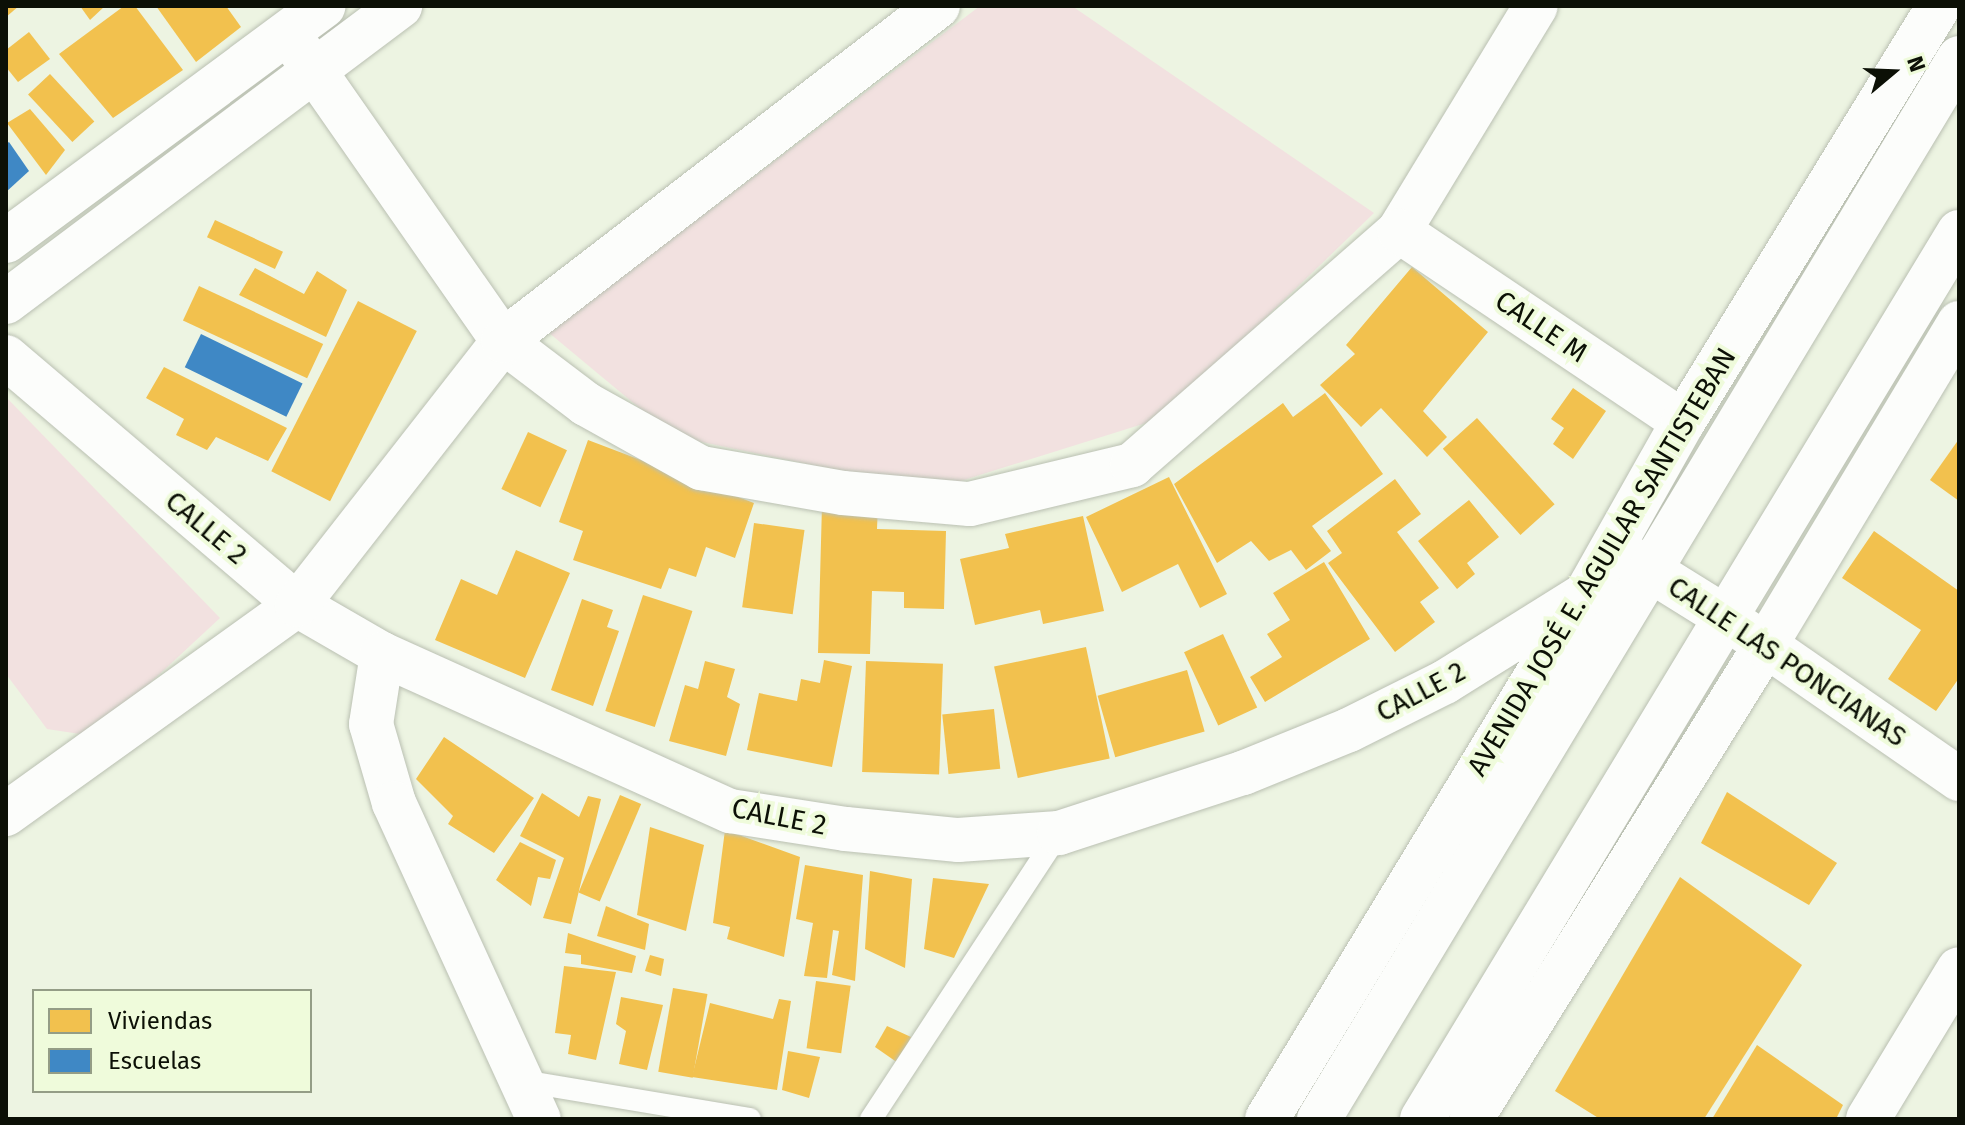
<!DOCTYPE html>
<html>
<head>
<meta charset="utf-8">
<style>
  body { margin:0 }
  #map { position:relative; width:1965px; height:1125px; overflow:hidden; background:#edf4e2; font-family:"Fira Sans",sans-serif }
  div>[style] { position:absolute }
  .green>* { inset:0; background:#f2e1e0 }
  .homes>* { inset:0; background:#f2c14e; transform-origin:0 0 }
  .schools>* { inset:0; background:#3f88c5; transform-origin:0 0 }
  .roads { filter:drop-shadow(0 0 2px #bac0b2) drop-shadow(0 0 2px #bac0b2) }
  .lane>* { height:22px; margin:-11px; padding:0 11px; transform-origin:11px; border-radius:11px; background:#fcfdfb }
  .street>* { height:44px; margin:-22px; padding:0 22px; transform-origin:22px; border-radius:22px; background:#fcfdfb }
  .secondary>* { height:44px; margin:-22px; padding:0 22px; transform-origin:22px; border-radius:22px; background:#fcfdfb }
  span { translate:-50% -50%; white-space:nowrap; text-align:center; line-height:1.15; -webkit-text-stroke:8px #effbdb; paint-order:stroke }
  .street-label { font-size:28px; color:#0c1006 }
  .frame { position:absolute; inset:0; border:8px solid #0c1006; pointer-events:none }
  .legend { position:absolute; left:32px; top:989px; width:280px; height:104px; box-sizing:border-box; background:#effbdb; border:2px solid #949d86; margin:0; padding:10px 14px; list-style:none; font-size:24px; color:#0c1006 }
  .legend li { display:flex; align-items:center; gap:16px; height:40px }
  .legend b { width:40px; border:2px solid #949d86 }
  .north { position:absolute; left:1853px; top:32px; width:80px; height:80px; -webkit-text-stroke:6px #effbdb; paint-order:stroke; rotate:71deg; font-size:22px; font-weight:700; line-height:32px; text-align:center; color:#0c1006 }
  .north::after { content:''; display:block; margin:auto; width:28px; height:36px; background:#0c1006; clip-path:polygon(50% 0,100% 100%,50% 72%,0 100%) }
</style>
</head>
<body>
<div id="map">
  <div class="green">
    <i style="clip-path:polygon(980px 6px,1072px 6px,1374px 213px,1162px 418px,932px 490px,673px 436px,548px 332px)"></i>
    <i style="clip-path:polygon(6px 397px,220px 618px,93px 736px,47px 729px,6px 674px)"></i>
  </div>
  <div class="homes">
    <i style="clip-path:polygon(6px 6px,19px 6px,6px 17px)"></i>
    <i style="clip-path:polygon(80px 6px,105px 6px,90px 20px)"></i>
    <i style="clip-path:polygon(124px 6px,135px 6px,183px 70px,113px 118px,59px 54px)"></i>
    <i style="clip-path:polygon(156px 6px,226px 6px,241px 27px,196px 62px)"></i>
    <i style="clip-path:polygon(29px 32px,50px 59px,18px 82px,6px 67px,6px 50px)"></i>
    <i style="left:50px;top:74px;width:65px;height:30px;rotate:47deg"></i>
    <i style="clip-path:polygon(30px 109px,65px 150px,46px 175px,7px 123px)"></i>
    <i style="left:215px;top:220px;width:75px;height:19px;rotate:25deg"></i>
    <i style="clip-path:polygon(1412px 267px,1488px 332px,1423px 411px,1447px 437px,1427px 457px,1381px 408px,1361px 427px,1320px 385px,1355px 354px,1346px 345px)"></i>
    <i style="clip-path:polygon(255px 268px,304px 294px,317px 271px,347px 290px,326px 337px,239px 295px)"></i>
    <i style="left:199px;top:286px;width:137px;height:38px;rotate:25deg"></i>
    <i style="left:358px;top:301px;width:66px;height:191px;rotate:27deg"></i>
    <i style="clip-path:polygon(164px 367px,287px 428px,268px 461px,216px 437px,207px 450px,176px 435px,184px 419px,146px 398px)"></i>
    <i style="clip-path:polygon(1573px 388px,1606px 411px,1573px 459px,1553px 444px,1564px 428px,1551px 419px)"></i>
    <i style="clip-path:polygon(1325px 393px,1383px 474px,1312px 526px,1331px 551px,1306px 570px,1291px 550px,1269px 561px,1251px 541px,1217px 563px,1174px 484px,1283px 403px,1293px 417px)"></i>
    <i style="left:1477px;top:418px;width:116px;height:46px;rotate:48deg"></i>
    <i style="left:528px;top:432px;width:43px;height:63px;rotate:25deg"></i>
    <i style="clip-path:polygon(1959px 439px,1959px 501px,1930px 480px)"></i>
    <i style="clip-path:polygon(588px 440px,754px 503px,735px 558px,706px 547px,696px 577px,669px 568px,661px 589px,573px 560px,583px 531px,559px 522px)"></i>
    <i style="clip-path:polygon(1169px 477px,1227px 594px,1200px 608px,1178px 564px,1122px 592px,1086px 517px)"></i>
    <i style="clip-path:polygon(1395px 479px,1421px 514px,1397px 532px,1439px 588px,1420px 602px,1435px 622px,1395px 652px,1328px 563px,1342px 553px,1327px 531px)"></i>
    <i style="clip-path:polygon(1469px 500px,1499px 537px,1467px 563px,1475px 574px,1457px 589px,1418px 541px)"></i>
    <i style="clip-path:polygon(822px 505px,878px 506px,877px 529px,946px 531px,944px 609px,904px 608px,904px 592px,872px 591px,870px 654px,818px 653px)"></i>
    <i style="clip-path:polygon(1083px 516px,1104px 611px,1043px 624px,1040px 610px,975px 625px,960px 559px,1009px 548px,1005px 534px)"></i>
    <i style="left:754px;top:523px;width:51px;height:85px;rotate:8deg"></i>
    <i style="clip-path:polygon(1874px 531px,1959px 591px,1959px 678px,1936px 711px,1888px 679px,1921px 630px,1842px 578px)"></i>
    <i style="clip-path:polygon(516px 550px,570px 573px,525px 678px,435px 640px,461px 579px,497px 595px)"></i>
    <i style="clip-path:polygon(1324px 562px,1370px 639px,1265px 702px,1250px 677px,1282px 657px,1267px 634px,1290px 620px,1273px 593px)"></i>
    <i style="left:643px;top:595px;width:52px;height:122px;rotate:18deg"></i>
    <i style="clip-path:polygon(582px 599px,613px 610px,607px 627px,619px 631px,593px 706px,551px 690px)"></i>
    <i style="left:1223px;top:634px;width:81px;height:43px;rotate:65deg"></i>
    <i style="left:1086px;top:647px;width:114px;height:94px;rotate:78deg"></i>
    <i style="clip-path:polygon(824px 660px,852px 666px,832px 767px,747px 750px,759px 693px,797px 701px,801px 679px,820px 683px)"></i>
    <i style="clip-path:polygon(705px 661px,735px 669px,727px 697px,740px 704px,726px 756px,669px 741px,685px 685px,698px 689px)"></i>
    <i style="left:866px;top:661px;width:77px;height:111px;rotate:2deg"></i>
    <i style="left:1187px;top:670px;width:64px;height:93px;rotate:74deg"></i>
    <i style="left:994px;top:709px;width:60px;height:52px;rotate:84deg"></i>
    <i style="clip-path:polygon(444px 737px,534px 798px,494px 853px,448px 824px,453px 816px,416px 779px)"></i>
    <i style="clip-path:polygon(1727px 792px,1837px 863px,1809px 905px,1701px 843px)"></i>
    <i style="clip-path:polygon(542px 793px,579px 817px,588px 796px,601px 799px,571px 924px,543px 918px,564px 858px,520px 836px)"></i>
    <i style="left:620px;top:795px;width:23px;height:106px;rotate:23deg"></i>
    <i style="clip-path:polygon(650px 827px,704px 845px,686px 931px,637px 915px)"></i>
    <i style="clip-path:polygon(725px 830px,800px 857px,784px 957px,727px 939px,730px 927px,713px 923px)"></i>
    <i style="clip-path:polygon(520px 842px,556px 860px,550px 879px,538px 877px,531px 906px,496px 880px)"></i>
    <i style="clip-path:polygon(805px 865px,863px 875px,855px 981px,832px 975px,839px 931px,833px 930px,827px 978px,804px 976px,813px 923px,796px 919px)"></i>
    <i style="clip-path:polygon(870px 871px,912px 879px,905px 968px,865px 949px)"></i>
    <i style="clip-path:polygon(1680px 877px,1802px 965px,1704px 1119px,1600px 1119px,1555px 1091px)"></i>
    <i style="clip-path:polygon(933px 878px,989px 884px,954px 958px,924px 949px)"></i>
    <i style="clip-path:polygon(606px 906px,649px 924px,645px 950px,597px 936px)"></i>
    <i style="clip-path:polygon(568px 933px,636px 956px,632px 973px,581px 964px,581px 955px,565px 953px)"></i>
    <i style="clip-path:polygon(650px 955px,664px 959px,661px 976px,645px 971px)"></i>
    <i style="clip-path:polygon(564px 966px,616px 972px,596px 1060px,568px 1054px,571px 1035px,555px 1033px)"></i>
    <i style="left:816px;top:981px;width:35px;height:68px;rotate:8deg"></i>
    <i style="left:673px;top:988px;width:35px;height:85px;rotate:10deg"></i>
    <i style="clip-path:polygon(621px 997px,663px 1005px,647px 1070px,619px 1064px,626px 1031px,616px 1024px)"></i>
    <i style="clip-path:polygon(779px 999px,791px 1001px,777px 1090px,692px 1077px,710px 1003px,773px 1019px)"></i>
    <i style="clip-path:polygon(887px 1026px,911px 1037px,898px 1063px,875px 1047px)"></i>
    <i style="clip-path:polygon(1757px 1045px,1843px 1105px,1836px 1119px,1712px 1119px)"></i>
    <i style="clip-path:polygon(788px 1051px,820px 1057px,809px 1098px,782px 1090px)"></i>
  </div>
  <div class="schools">
    <i style="clip-path:polygon(9px 142px,29px 171px,6px 192px,6px 144px)"></i>
    <i style="left:201px;top:334px;width:113px;height:37px;rotate:26deg"></i>
  </div>
  <div class="roads">
    <div class="lane">
      <i style="left:522px;top:1081px;width:231px;rotate:9.5deg"></i>
      <i style="left:871px;top:1119px;width:342px;rotate:-56.7deg"></i>
    </div>
    <div class="street">
      <i style="left:288px;top:33px;width:376px;rotate:55.1deg"></i>
      <i style="left:503px;top:341px;width:104px;rotate:37.2deg"></i>
      <i style="left:586px;top:404px;width:132px;rotate:29.1deg"></i>
      <i style="left:701px;top:468px;width:144px;rotate:10deg"></i>
      <i style="left:843px;top:493px;width:127px;rotate:5deg"></i>
      <i style="left:970px;top:504px;width:167px;rotate:-13.5deg"></i>
      <i style="left:1132px;top:465px;width:355px;rotate:-41.2deg"></i>
      <i style="left:1399px;top:231px;width:263px;rotate:-58.7deg"></i>
      <i style="left:1399px;top:231px;width:342px;rotate:33.9deg"></i>
      <i style="left:6px;top:241px;width:395px;rotate:-36.5deg"></i>
      <i style="left:6px;top:302px;width:493px;rotate:-36.9deg"></i>
      <i style="left:6px;top:357px;width:382px;rotate:40.4deg"></i>
      <i style="left:297px;top:605px;width:98px;rotate:30deg"></i>
      <i style="left:382px;top:654px;width:382px;rotate:24.3deg"></i>
      <i style="left:730px;top:811px;width:117px;rotate:8.8deg"></i>
      <i style="left:846px;top:829px;width:113px;rotate:5.6deg"></i>
      <i style="left:958px;top:840px;width:101px;rotate:-4deg"></i>
      <i style="left:1059px;top:833px;width:194px;rotate:-18.1deg"></i>
      <i style="left:1243px;top:773px;width:114px;rotate:-22.1deg"></i>
      <i style="left:1349px;top:730px;width:107px;rotate:-26.6deg"></i>
      <i style="left:1445px;top:682px;width:166px;rotate:-32deg"></i>
      <i style="left:1619px;top:551px;width:125px;rotate:31.9deg"></i>
      <i style="left:1725px;top:617px;width:285px;rotate:34.7deg"></i>
      <i style="left:382px;top:654px;width:71px;rotate:98.9deg"></i>
      <i style="left:371px;top:724px;width:82px;rotate:73.8deg"></i>
      <i style="left:394px;top:803px;width:348px;rotate:65.4deg"></i>
      <i style="left:6px;top:814px;width:358px;rotate:-35.7deg"></i>
      <i style="left:297px;top:605px;width:335px;rotate:-52deg"></i>
      <i style="left:503px;top:341px;width:549px;rotate:-37.6deg"></i>
      <i style="left:1267px;top:1119px;width:614px;rotate:-58.72deg"></i>
      <i style="left:1586px;top:594px;width:197px;rotate:-60.6deg"></i>
      <i style="left:1683px;top:422px;width:488px;rotate:-58.4deg"></i>
      <i style="left:1471px;top:1119px;width:557px;rotate:-58.14deg"></i>
      <i style="left:1765px;top:646px;width:377px;rotate:-59deg"></i>
      <i style="left:1868px;top:1119px;width:175px;rotate:-58.8deg"></i>
    </div>
    <div class="secondary">
      <i style="left:1319px;top:1119px;width:1239px;rotate:-58.9deg"></i>
      <i style="left:1422px;top:1119px;width:1037px;rotate:-58.81deg"></i>
    </div>
  </div>
  <div class="street-label">
    <span style="left:1541px;top:327px;rotate:34deg">CALLE M</span>
    <span style="left:206px;top:528px;rotate:40deg">CALLE 2</span>
    <span style="left:1602px;top:562px;rotate:-59deg">AVENIDA JOSÉ E. AGUILAR SANTISTEBAN</span>
    <span style="left:1787px;top:662px;rotate:34deg">CALLE LAS PONCIANAS</span>
    <span style="left:1421px;top:692px;rotate:-28deg">CALLE 2</span>
    <span style="left:779px;top:817px;rotate:11deg">CALLE 2</span>
  </div>
  <div class="frame"></div>
  <ul class="legend">
  <li><b style="height:22px;background:#f2c14e"></b>Viviendas</li>
  <li><b style="height:22px;background:#3f88c5"></b>Escuelas</li>
  </ul>
  <div class="north">N</div>
</div>
</body>
</html>
